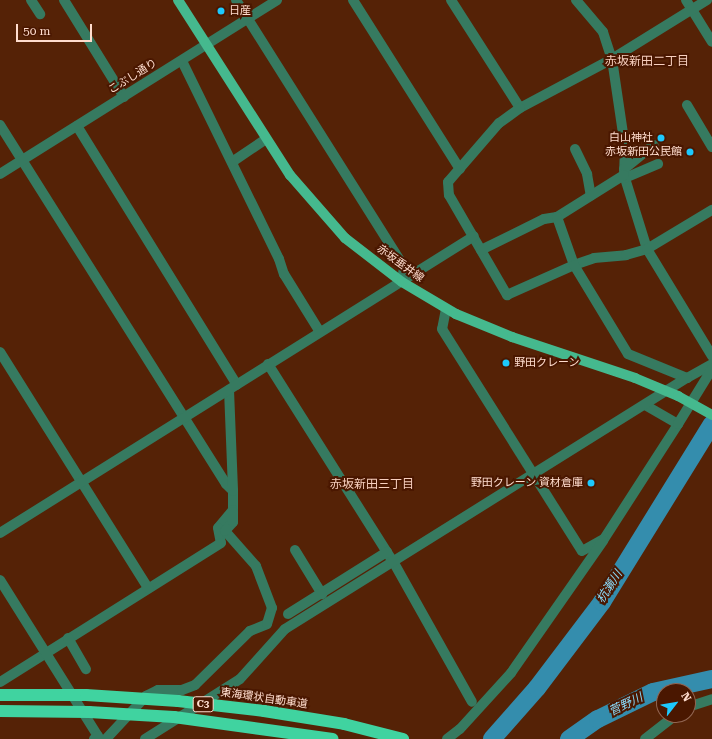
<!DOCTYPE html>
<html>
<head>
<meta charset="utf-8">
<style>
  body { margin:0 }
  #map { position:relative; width:712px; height:739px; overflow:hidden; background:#552206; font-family:"Roboto Serif","Noto Sans JP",serif }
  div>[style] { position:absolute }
  .river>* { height:18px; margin:-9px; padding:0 9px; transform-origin:9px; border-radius:9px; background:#348dad }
  .minor>* { height:10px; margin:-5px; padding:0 5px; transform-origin:5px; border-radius:5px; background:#367a60 }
  .major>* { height:10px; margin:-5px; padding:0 5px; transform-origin:5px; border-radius:5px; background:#45b98e }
  .highway>* { height:12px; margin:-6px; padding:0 6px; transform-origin:6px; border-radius:6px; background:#40d3a0 }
  .dots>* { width:11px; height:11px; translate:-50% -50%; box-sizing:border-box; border:2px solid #4a1700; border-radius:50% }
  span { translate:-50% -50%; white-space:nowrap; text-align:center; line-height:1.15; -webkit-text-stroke:4px #4a1700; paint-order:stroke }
  .shield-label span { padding:1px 3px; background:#4a1700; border:1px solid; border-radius:3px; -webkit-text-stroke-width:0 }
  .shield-label { font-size:10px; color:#ffddce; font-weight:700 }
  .poi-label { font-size:11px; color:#ffddce }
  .left { translate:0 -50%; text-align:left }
  .right { translate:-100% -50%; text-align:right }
  .street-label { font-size:11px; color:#ffddce }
  .neighbourhood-label { font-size:12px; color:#f7cfbe }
  .water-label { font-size:12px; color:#89d9f8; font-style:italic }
  .north { position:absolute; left:656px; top:683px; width:40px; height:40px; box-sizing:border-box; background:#4a1700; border:1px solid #926652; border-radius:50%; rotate:59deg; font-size:11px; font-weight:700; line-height:16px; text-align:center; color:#ffddce }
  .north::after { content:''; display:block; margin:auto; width:14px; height:18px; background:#1dc9fd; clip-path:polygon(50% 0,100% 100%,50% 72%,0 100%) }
  .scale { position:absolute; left:16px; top:24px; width:76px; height:18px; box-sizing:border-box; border:2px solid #ffddce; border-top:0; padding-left:5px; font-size:12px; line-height:14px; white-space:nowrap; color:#ffddce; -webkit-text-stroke:3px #4a1700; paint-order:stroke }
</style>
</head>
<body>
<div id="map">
  <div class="river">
    <i style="left:492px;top:739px;width:68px;rotate:-48.6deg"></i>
    <i style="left:537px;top:688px;width:108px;rotate:-52.9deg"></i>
    <i style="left:602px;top:602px;width:209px;rotate:-58.3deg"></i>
    <i style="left:569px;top:739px;width:35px;rotate:-35deg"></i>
    <i style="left:598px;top:719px;width:61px;rotate:-26.1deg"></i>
    <i style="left:653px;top:692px;width:60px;rotate:-12.4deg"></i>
  </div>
  <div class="minor">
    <i style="left:31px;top:0;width:17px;rotate:57deg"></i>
    <i style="left:64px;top:0;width:114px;rotate:58.3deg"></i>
    <i style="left:236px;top:0;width:315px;rotate:57.8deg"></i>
    <i style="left:404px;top:267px;width:15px;rotate:98deg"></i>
    <i style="left:353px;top:0;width:200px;rotate:57.7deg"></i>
    <i style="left:451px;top:0;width:128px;rotate:57.4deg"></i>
    <i style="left:576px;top:0;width:42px;rotate:49.8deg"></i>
    <i style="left:603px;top:32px;width:28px;rotate:72deg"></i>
    <i style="left:612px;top:59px;width:89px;rotate:81.6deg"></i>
    <i style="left:625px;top:147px;width:28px;rotate:92deg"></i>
    <i style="left:624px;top:175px;width:77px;rotate:72.7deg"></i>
    <i style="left:647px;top:249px;width:125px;rotate:58.7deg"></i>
    <i style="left:686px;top:0;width:49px;rotate:58.2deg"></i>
    <i style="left:707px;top:0;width:112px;rotate:148.2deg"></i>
    <i style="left:612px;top:59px;width:104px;rotate:152deg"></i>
    <i style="left:520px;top:108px;width:26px;rotate:144deg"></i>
    <i style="left:499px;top:123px;width:78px;rotate:130.8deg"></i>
    <i style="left:448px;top:182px;width:13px;rotate:86deg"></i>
    <i style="left:449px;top:195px;width:116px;rotate:59.9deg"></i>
    <i style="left:507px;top:295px;width:73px;rotate:-24.1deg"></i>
    <i style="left:574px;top:265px;width:21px;rotate:-19deg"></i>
    <i style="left:594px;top:258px;width:32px;rotate:-5deg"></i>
    <i style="left:626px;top:255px;width:22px;rotate:-16deg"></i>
    <i style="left:647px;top:249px;width:76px;rotate:-31deg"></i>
    <i style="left:182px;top:61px;width:220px;rotate:63.9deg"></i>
    <i style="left:279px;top:259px;width:16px;rotate:72deg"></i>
    <i style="left:284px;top:274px;width:68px;rotate:58.2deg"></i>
    <i style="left:687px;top:105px;width:49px;rotate:59.2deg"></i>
    <i style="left:0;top:125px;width:424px;rotate:57.8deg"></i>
    <i style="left:226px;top:484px;width:10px;rotate:45deg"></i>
    <i style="left:233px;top:491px;width:19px;rotate:90deg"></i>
    <i style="left:233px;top:510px;width:23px;rotate:130deg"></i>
    <i style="left:218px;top:528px;width:15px;rotate:79deg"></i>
    <i style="left:221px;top:543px;width:261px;rotate:147.8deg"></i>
    <i style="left:77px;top:126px;width:304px;rotate:58.3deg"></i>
    <i style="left:575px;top:149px;width:28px;rotate:64deg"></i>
    <i style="left:587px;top:174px;width:22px;rotate:80deg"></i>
    <i style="left:232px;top:162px;width:41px;rotate:-34.1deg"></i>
    <i style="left:624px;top:169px;width:38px;rotate:-39deg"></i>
    <i style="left:0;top:174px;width:327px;rotate:-32.1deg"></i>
    <i style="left:625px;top:178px;width:36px;rotate:-23deg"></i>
    <i style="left:557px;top:217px;width:79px;rotate:-32.1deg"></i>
    <i style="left:481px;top:250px;width:70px;rotate:-26.2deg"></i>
    <i style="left:544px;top:219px;width:13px;rotate:-9deg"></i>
    <i style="left:557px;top:217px;width:51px;rotate:70.5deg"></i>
    <i style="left:574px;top:265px;width:104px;rotate:58.8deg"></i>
    <i style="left:628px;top:354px;width:64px;rotate:22.1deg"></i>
    <i style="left:687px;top:378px;width:29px;rotate:-29deg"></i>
    <i style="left:446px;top:309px;width:20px;rotate:101deg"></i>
    <i style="left:442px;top:329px;width:262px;rotate:57.8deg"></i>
    <i style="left:582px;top:551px;width:25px;rotate:-29deg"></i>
    <i style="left:604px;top:539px;width:137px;rotate:-57.2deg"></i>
    <i style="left:0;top:352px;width:279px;rotate:57.9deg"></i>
    <i style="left:268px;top:364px;width:236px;rotate:57.7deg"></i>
    <i style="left:394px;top:563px;width:159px;rotate:60.7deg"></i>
    <i style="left:229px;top:390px;width:101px;rotate:87.7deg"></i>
    <i style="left:645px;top:405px;width:38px;rotate:30deg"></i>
    <i style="left:678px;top:424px;width:65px;rotate:-58.3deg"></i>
    <i style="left:0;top:533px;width:559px;rotate:-32.07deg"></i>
    <i style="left:295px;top:550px;width:52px;rotate:58.5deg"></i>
    <i style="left:0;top:580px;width:184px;rotate:57.9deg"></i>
    <i style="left:98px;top:736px;width:5px;rotate:143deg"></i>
    <i style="left:288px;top:614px;width:117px;rotate:-32.1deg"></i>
    <i style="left:68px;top:638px;width:36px;rotate:60deg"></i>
    <i style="left:688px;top:707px;width:25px;rotate:-18deg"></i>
    <i style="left:106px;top:739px;width:59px;rotate:-47.1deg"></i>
    <i style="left:146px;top:696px;width:13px;rotate:-27deg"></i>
    <i style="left:158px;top:690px;width:24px"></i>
    <i style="left:182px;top:690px;width:14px;rotate:-21deg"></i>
    <i style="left:195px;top:685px;width:77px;rotate:-44.5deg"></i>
    <i style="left:250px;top:631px;width:18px;rotate:-22deg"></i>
    <i style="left:267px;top:624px;width:17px;rotate:-73deg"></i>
    <i style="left:272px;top:608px;width:45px;rotate:-110.9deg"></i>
    <i style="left:256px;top:566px;width:47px;rotate:-131.5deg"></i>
    <i style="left:225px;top:531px;width:12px;rotate:-48deg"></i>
    <i style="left:233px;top:522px;width:10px;rotate:-90deg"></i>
    <i style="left:145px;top:739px;width:112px;rotate:-32.3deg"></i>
    <i style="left:240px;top:679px;width:67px;rotate:-48deg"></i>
    <i style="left:285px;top:629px;width:474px;rotate:-32deg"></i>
    <i style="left:447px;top:739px;width:16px;rotate:-38deg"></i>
    <i style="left:460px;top:729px;width:76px;rotate:-47.7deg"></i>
    <i style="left:511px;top:673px;width:161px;rotate:-55.1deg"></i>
    <i style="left:645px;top:739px;width:39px;rotate:-38deg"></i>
  </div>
  <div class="major">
    <i style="left:178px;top:0;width:208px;rotate:57.4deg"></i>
    <i style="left:290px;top:175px;width:84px;rotate:48.9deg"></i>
    <i style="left:345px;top:238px;width:72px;rotate:37.7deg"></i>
    <i style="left:402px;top:282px;width:63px;rotate:30.7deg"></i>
    <i style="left:456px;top:314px;width:61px;rotate:22.3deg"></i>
    <i style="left:512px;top:337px;width:130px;rotate:18.4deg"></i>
    <i style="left:635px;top:378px;width:47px;rotate:22.7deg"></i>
    <i style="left:678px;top:396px;width:39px;rotate:29deg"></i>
  </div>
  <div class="highway">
    <i style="left:0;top:695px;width:86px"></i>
    <i style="left:86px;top:695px;width:92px;rotate:3.7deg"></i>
    <i style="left:178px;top:701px;width:87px;rotate:6.6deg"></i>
    <i style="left:264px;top:711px;width:81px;rotate:9.2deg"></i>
    <i style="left:344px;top:724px;width:61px;rotate:14.3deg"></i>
    <i style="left:0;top:711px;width:89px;rotate:0.6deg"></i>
    <i style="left:89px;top:712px;width:85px;rotate:3.4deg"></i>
    <i style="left:174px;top:717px;width:160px;rotate:7.9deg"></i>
  </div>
  <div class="dots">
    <i style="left:221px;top:11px;background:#1dc9fd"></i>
    <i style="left:661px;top:138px;background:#1dc9fd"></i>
    <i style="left:690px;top:152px;background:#1dc9fd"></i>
    <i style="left:506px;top:363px;background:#1dc9fd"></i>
    <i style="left:591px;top:483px;background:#1dc9fd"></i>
  </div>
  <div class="shield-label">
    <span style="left:203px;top:704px">C3</span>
  </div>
  <div class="poi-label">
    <span class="left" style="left:229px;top:11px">日産</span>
    <span class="right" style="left:653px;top:138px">白山神社</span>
    <span class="right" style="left:682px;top:152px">赤坂新田公民館</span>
    <span class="left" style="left:514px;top:363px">野田クレーン</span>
    <span class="right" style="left:583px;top:483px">野田クレーン 資材倉庫</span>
  </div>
  <div class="street-label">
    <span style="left:133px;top:77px;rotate:-32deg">こぶし通り</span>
    <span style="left:400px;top:264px;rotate:36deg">赤坂垂井線</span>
    <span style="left:264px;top:699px;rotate:8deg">東海環状自動車道</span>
  </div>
  <div class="neighbourhood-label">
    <span style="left:647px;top:62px">赤坂新田二丁目</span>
    <span style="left:372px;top:485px">赤坂新田三丁目</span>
  </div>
  <div class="water-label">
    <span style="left:610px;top:587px;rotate:-57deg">杭瀬川</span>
    <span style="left:626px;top:705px;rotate:-26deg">菅野川</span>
  </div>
  <div class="north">N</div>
  <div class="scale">50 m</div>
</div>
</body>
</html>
